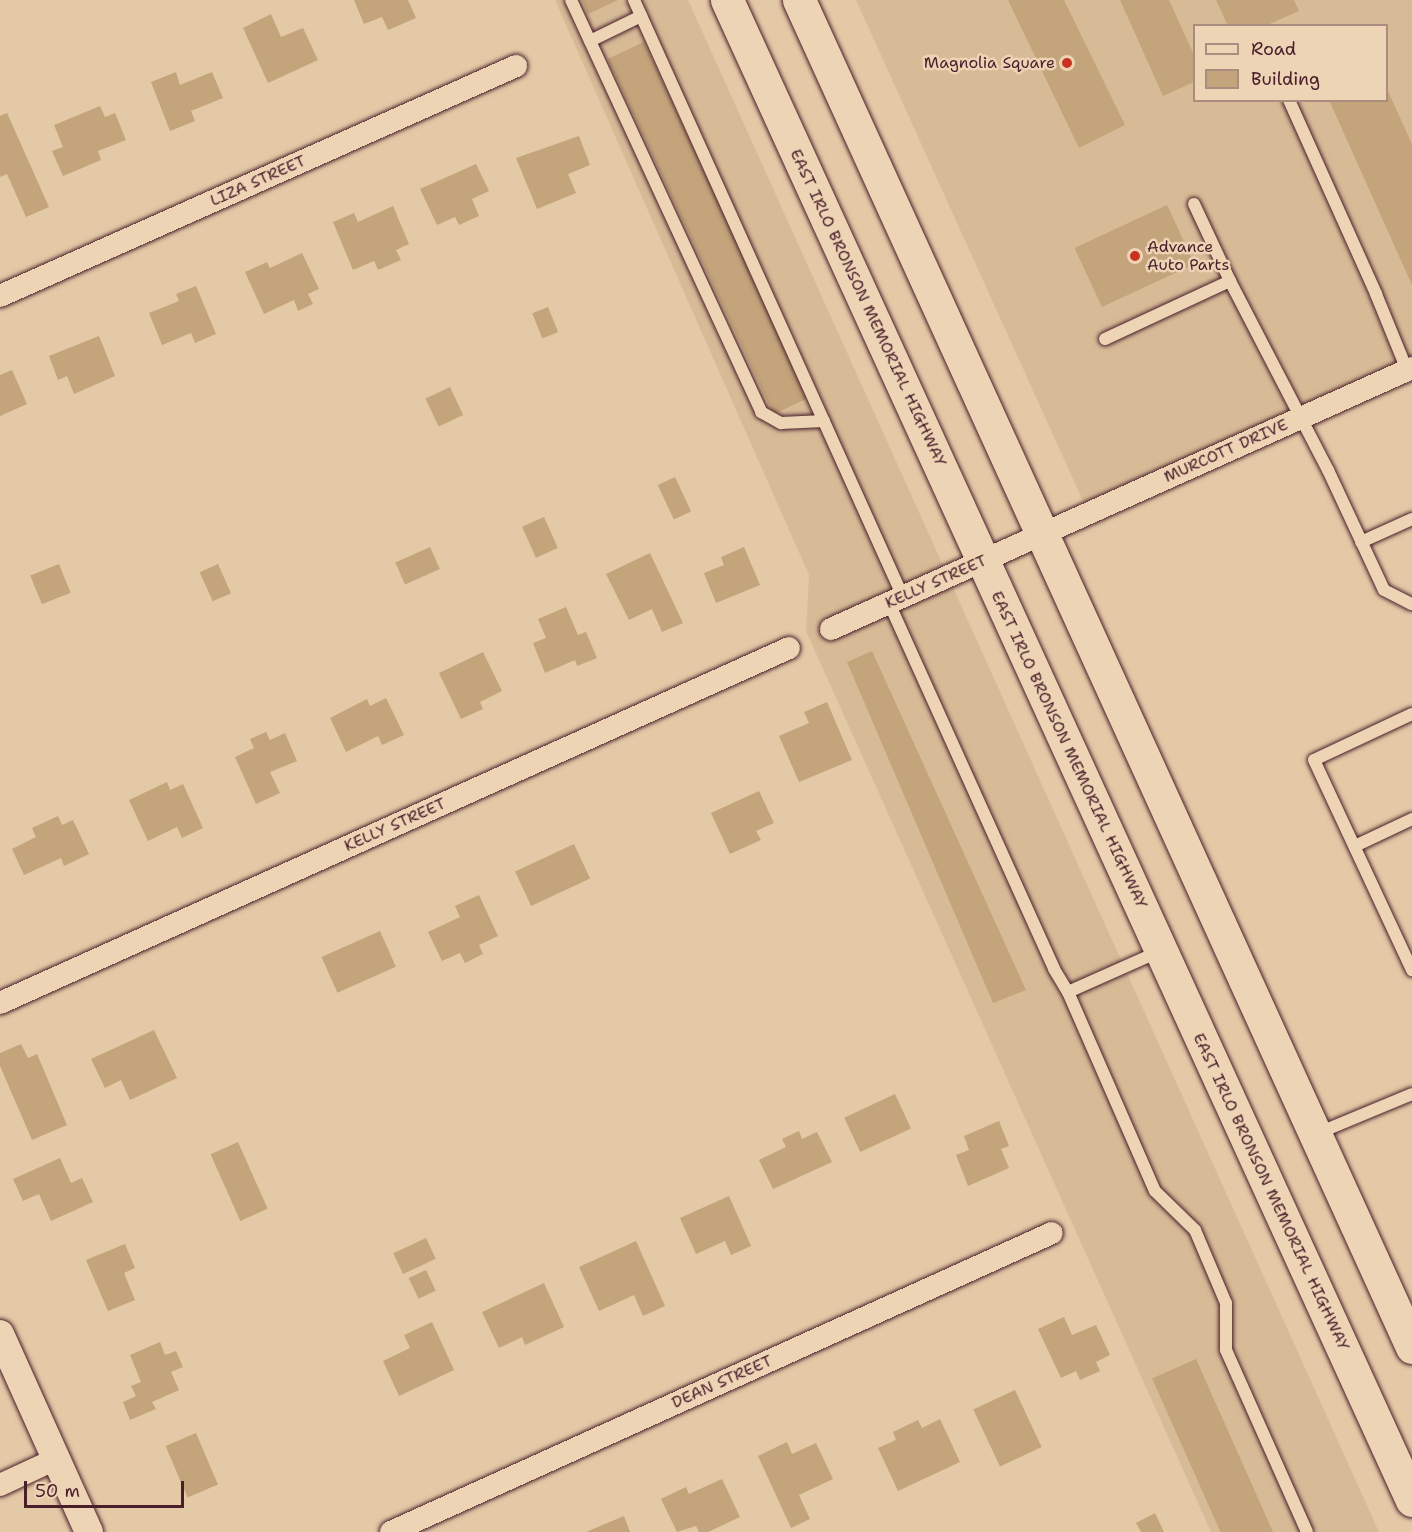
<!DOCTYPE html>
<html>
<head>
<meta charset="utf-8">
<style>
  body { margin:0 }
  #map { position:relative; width:1412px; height:1532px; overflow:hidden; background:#e4c9a6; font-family:"Shantell Sans",sans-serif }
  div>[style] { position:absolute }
  .built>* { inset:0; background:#d7bb97 }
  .building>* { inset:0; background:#c3a47b; transform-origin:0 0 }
  .roads { filter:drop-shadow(0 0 2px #4a1f2b) drop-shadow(0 0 2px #4a1f2b) }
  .service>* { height:12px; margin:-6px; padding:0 6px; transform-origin:6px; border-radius:6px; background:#edd4b5 }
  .minor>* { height:22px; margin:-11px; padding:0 11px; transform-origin:11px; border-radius:11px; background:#edd4b5 }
  .tertiary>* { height:28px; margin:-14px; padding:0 14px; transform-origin:14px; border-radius:14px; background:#edd4b5 }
  .trunk>* { height:33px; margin:-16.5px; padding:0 16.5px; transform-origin:16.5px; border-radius:16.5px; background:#edd4b5 }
  .dots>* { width:16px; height:16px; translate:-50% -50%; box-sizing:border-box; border:3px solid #edd4b5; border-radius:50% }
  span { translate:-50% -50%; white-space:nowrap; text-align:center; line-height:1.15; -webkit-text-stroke:5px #edd4b5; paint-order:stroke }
  .poi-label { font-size:16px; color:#4a1f2b }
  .right { translate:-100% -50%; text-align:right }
  .left { translate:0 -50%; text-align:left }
  .street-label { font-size:16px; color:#4a1f2b }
  .legend { position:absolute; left:1193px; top:24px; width:195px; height:78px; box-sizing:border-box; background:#edd4b5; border:2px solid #ac8c7e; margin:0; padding:8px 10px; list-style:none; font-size:18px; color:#4a1f2b }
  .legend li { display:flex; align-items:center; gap:12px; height:30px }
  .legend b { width:30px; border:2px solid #ac8c7e }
  .scale { position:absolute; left:24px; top:1481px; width:160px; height:27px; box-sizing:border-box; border:3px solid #4a1f2b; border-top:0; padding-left:8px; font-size:18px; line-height:21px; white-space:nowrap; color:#4a1f2b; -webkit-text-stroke:4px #edd4b5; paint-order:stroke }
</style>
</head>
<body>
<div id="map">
  <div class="built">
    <i style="clip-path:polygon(555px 0,688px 0,1379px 1532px,1211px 1532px,806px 631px,809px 575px)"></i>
    <i style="clip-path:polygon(evenodd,856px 0,1412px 0,1412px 362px,1093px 523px,856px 0,1194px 26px,1386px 26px,1386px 100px,1194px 100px,1194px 26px)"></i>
  </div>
  <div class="building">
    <i style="clip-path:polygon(354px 0,408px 0,416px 18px,388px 30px,382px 17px,364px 24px)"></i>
    <i style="clip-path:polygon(582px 0,618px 0,588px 14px)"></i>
    <i style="clip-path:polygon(1008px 0,1064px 0,1125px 125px,1079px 148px)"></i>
    <i style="clip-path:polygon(1120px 0,1169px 0,1194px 55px,1194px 82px,1163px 96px)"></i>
    <i style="clip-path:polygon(1216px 0,1294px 0,1299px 11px,1265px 26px,1228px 26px)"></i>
    <i style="clip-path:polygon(271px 14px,281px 37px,303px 28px,318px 60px,268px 83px,243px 28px)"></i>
    <i style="left:644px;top:42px;width:392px;height:40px;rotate:65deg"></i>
    <i style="clip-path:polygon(176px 72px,180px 85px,212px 72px,223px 98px,191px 111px,195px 121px,170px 131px,151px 82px)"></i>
    <i style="clip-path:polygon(1386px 87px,1412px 144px,1412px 285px,1329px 100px,1386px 100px)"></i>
    <i style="clip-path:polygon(100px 106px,105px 117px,115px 113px,126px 140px,98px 151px,101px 160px,63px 176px,52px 151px,63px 147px,54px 125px)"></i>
    <i style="clip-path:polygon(7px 113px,49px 207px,26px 217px,7px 174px,0 177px,0 116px)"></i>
    <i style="clip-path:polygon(579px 136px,590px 165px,568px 174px,576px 193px,537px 209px,516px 158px)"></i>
    <i style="clip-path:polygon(476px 164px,489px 191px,472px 199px,479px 216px,459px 225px,455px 217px,437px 225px,420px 189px)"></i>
    <i style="left:1167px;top:205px;width:65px;height:102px;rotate:65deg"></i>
    <i style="clip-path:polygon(393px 206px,409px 244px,396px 250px,401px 260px,378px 270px,374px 261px,353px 270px,333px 222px,354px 213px,358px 222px)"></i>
    <i style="clip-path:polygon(302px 253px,319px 289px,308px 294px,313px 304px,298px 311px,294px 300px,264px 314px,245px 272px,267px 262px,270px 268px)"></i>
    <i style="clip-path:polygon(196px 286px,216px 334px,195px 343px,191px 333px,162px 345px,149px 313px,179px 301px,176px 294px)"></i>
    <i style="left:548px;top:307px;width:27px;height:17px;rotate:68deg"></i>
    <i style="clip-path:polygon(99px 336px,115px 376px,74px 394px,67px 376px,58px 380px,49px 356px)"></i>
    <i style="clip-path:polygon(12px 370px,27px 404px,0 416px,0 375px)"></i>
    <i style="left:450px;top:387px;width:31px;height:27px;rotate:65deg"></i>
    <i style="left:675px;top:477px;width:38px;height:19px;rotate:65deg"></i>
    <i style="left:544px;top:517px;width:34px;height:24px;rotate:66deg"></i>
    <i style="left:430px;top:547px;width:24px;height:38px;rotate:66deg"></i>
    <i style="clip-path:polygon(744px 547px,760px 585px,716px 603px,704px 573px,724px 565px,721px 557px)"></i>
    <i style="clip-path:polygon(650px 553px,683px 623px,662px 632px,652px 609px,629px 620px,606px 574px)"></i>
    <i style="left:59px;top:564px;width:31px;height:31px;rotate:68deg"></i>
    <i style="left:218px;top:564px;width:32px;height:20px;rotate:66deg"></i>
    <i style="clip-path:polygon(566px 607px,578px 635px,586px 632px,597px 658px,577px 666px,575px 660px,545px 673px,533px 643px,546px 638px,538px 619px)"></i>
    <i style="clip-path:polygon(872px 651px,1026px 990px,993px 1003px,847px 662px)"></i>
    <i style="clip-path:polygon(483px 652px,502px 691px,480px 702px,483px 709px,461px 719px,439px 673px)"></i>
    <i style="clip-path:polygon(386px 698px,404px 735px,382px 745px,378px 736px,346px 752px,330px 718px,367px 699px,370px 706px)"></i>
    <i style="clip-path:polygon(827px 702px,852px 760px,799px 782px,779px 736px,809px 723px,804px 712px)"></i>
    <i style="clip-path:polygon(266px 732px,270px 740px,285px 733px,297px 761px,270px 772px,280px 793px,256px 804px,235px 757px,254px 748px,250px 739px)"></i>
    <i style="clip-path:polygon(167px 782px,170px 790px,183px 784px,203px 828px,182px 838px,177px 827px,148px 841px,129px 800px)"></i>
    <i style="clip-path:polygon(759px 791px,774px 823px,756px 831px,761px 840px,730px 854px,711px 813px)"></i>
    <i style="clip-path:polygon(58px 816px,62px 825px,73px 820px,89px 854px,64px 866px,61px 858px,24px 875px,12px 849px,36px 837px,32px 828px)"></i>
    <i style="left:574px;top:844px;width:38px;height:65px;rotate:65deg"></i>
    <i style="clip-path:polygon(479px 895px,498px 936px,479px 945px,483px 954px,465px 963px,460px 953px,442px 961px,428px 932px,460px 917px,455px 906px)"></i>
    <i style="left:380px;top:931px;width:39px;height:64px;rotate:66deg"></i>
    <i style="clip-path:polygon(154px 1030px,177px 1078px,130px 1100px,121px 1080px,105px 1088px,91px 1059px)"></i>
    <i style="clip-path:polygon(21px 1044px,28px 1058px,37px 1054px,67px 1125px,32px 1140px,0 1066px,0 1053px)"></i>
    <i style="left:895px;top:1094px;width:38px;height:56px;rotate:65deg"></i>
    <i style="clip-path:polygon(999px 1121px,1009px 1146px,1001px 1149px,1009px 1168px,968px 1186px,956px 1155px,969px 1150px,964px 1136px)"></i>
    <i style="clip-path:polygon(799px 1131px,802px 1139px,817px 1132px,832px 1162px,773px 1189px,759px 1160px,786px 1147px,782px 1139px)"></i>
    <i style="left:238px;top:1142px;width:73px;height:30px;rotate:66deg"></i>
    <i style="clip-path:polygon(60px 1158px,71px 1183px,82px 1178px,93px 1202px,51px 1221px,39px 1194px,23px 1201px,13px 1179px)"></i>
    <i style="clip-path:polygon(729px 1196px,751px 1246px,731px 1255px,725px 1241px,696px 1254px,680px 1218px)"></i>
    <i style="left:426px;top:1238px;width:23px;height:36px;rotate:65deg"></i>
    <i style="clip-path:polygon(636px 1241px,665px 1306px,643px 1316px,634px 1295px,599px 1311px,579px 1267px)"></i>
    <i style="clip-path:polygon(125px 1244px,135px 1268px,124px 1273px,135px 1300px,108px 1311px,86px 1260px)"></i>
    <i style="left:426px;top:1270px;width:23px;height:19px;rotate:65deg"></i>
    <i style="clip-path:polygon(544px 1283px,564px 1327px,525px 1345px,522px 1337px,499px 1348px,482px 1312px)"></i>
    <i style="clip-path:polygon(1064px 1317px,1072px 1335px,1096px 1325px,1110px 1355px,1096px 1362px,1100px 1371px,1080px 1380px,1076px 1371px,1061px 1378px,1038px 1329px)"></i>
    <i style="clip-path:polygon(432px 1322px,454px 1370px,399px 1396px,383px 1361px,410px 1348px,404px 1335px)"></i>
    <i style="clip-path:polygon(160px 1342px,165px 1355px,176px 1351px,183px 1367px,171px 1372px,179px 1390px,152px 1402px,156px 1409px,130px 1420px,123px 1402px,136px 1396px,131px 1386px,141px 1382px,130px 1355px)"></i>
    <i style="left:1196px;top:1359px;width:190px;height:48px;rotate:66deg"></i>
    <i style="left:1015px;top:1390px;width:63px;height:46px;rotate:65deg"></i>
    <i style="clip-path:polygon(940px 1419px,960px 1462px,898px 1491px,878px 1448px,896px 1440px,893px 1432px,918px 1420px,922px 1428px)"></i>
    <i style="left:196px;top:1433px;width:56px;height:33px;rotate:67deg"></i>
    <i style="clip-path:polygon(787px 1442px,792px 1454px,816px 1443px,833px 1479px,799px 1495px,810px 1519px,791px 1528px,758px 1456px)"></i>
    <i style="clip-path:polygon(722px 1479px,740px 1517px,708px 1532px,699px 1532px,696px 1526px,677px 1532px,661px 1499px,686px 1487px,689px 1494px)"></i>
    <i style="clip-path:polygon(1155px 1513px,1164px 1532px,1141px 1532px,1136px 1523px)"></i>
    <i style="clip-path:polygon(624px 1516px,630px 1532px,586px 1532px)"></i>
  </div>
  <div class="roads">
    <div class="service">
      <i style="left:571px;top:0;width:454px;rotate:65.2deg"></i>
      <i style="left:761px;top:412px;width:23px;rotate:29deg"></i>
      <i style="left:781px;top:423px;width:43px;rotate:-2.7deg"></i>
      <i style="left:634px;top:0;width:655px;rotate:65.74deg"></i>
      <i style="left:590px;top:41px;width:57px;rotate:-26.1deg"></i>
      <i style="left:1289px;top:100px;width:213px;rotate:65.8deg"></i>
      <i style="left:1376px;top:294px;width:82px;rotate:67.8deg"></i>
      <i style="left:1194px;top:204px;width:85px;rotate:64.9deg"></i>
      <i style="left:1105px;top:339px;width:138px;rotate:-24.9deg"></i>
      <i style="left:1230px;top:281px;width:213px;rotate:62.6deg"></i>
      <i style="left:1328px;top:470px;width:132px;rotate:65deg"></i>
      <i style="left:1384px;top:590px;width:31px;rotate:27deg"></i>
      <i style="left:1361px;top:542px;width:56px;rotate:-24.3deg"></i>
      <i style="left:889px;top:603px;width:401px;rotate:65.7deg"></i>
      <i style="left:1054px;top:969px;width:27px;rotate:59deg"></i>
      <i style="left:1068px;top:992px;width:217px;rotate:66.4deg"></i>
      <i style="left:1155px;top:1191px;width:56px;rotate:44.3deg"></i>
      <i style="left:1195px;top:1230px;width:79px;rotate:67deg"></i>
      <i style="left:1226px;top:1303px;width:47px;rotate:90deg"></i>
      <i style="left:1226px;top:1350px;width:199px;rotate:66deg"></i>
      <i style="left:1412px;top:714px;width:108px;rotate:154.9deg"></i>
      <i style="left:1314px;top:760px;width:232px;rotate:65deg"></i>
      <i style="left:1355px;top:846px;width:63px;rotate:-25.3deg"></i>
      <i style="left:1068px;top:992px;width:101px;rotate:-24deg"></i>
      <i style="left:1316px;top:1134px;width:104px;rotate:-22.6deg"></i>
    </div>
    <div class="minor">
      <i style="left:0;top:296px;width:565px;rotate:-24.02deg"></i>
      <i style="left:831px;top:629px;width:637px;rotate:-24.19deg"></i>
      <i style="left:0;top:1003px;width:865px;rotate:-24.22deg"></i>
      <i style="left:0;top:1485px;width:62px;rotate:-24.9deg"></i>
      <i style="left:391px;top:1532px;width:725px;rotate:-24.34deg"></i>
    </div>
    <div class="tertiary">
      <i style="left:0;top:1334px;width:217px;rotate:65.8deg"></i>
    </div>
    <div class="trunk">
      <i style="left:727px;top:0;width:1649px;rotate:65.46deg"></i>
      <i style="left:799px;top:0;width:1480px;rotate:65.53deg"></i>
    </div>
  </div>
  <div class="dots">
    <i style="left:1067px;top:63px;background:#c8321e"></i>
    <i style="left:1135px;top:256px;background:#c8321e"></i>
  </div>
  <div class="poi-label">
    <span class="right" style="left:1055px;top:63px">Magnolia Square</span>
    <span class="left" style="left:1147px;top:256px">Advance<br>Auto Parts</span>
  </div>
  <div class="street-label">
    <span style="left:258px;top:181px;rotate:-24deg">LIZA STREET</span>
    <span style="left:868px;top:308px;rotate:65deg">EAST IRLO BRONSON MEMORIAL HIGHWAY</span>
    <span style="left:1226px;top:451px;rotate:-24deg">MURCOTT DRIVE</span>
    <span style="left:936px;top:582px;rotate:-24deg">KELLY STREET</span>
    <span style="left:1069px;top:750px;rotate:65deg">EAST IRLO BRONSON MEMORIAL HIGHWAY</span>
    <span style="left:395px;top:825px;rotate:-24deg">KELLY STREET</span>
    <span style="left:1271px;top:1192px;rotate:65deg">EAST IRLO BRONSON MEMORIAL HIGHWAY</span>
    <span style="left:722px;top:1382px;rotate:-24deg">DEAN STREET</span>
  </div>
  <ul class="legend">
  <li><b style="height:8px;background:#edd4b5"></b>Road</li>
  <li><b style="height:16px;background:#c3a47b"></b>Building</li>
  </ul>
  <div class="scale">50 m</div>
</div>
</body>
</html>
